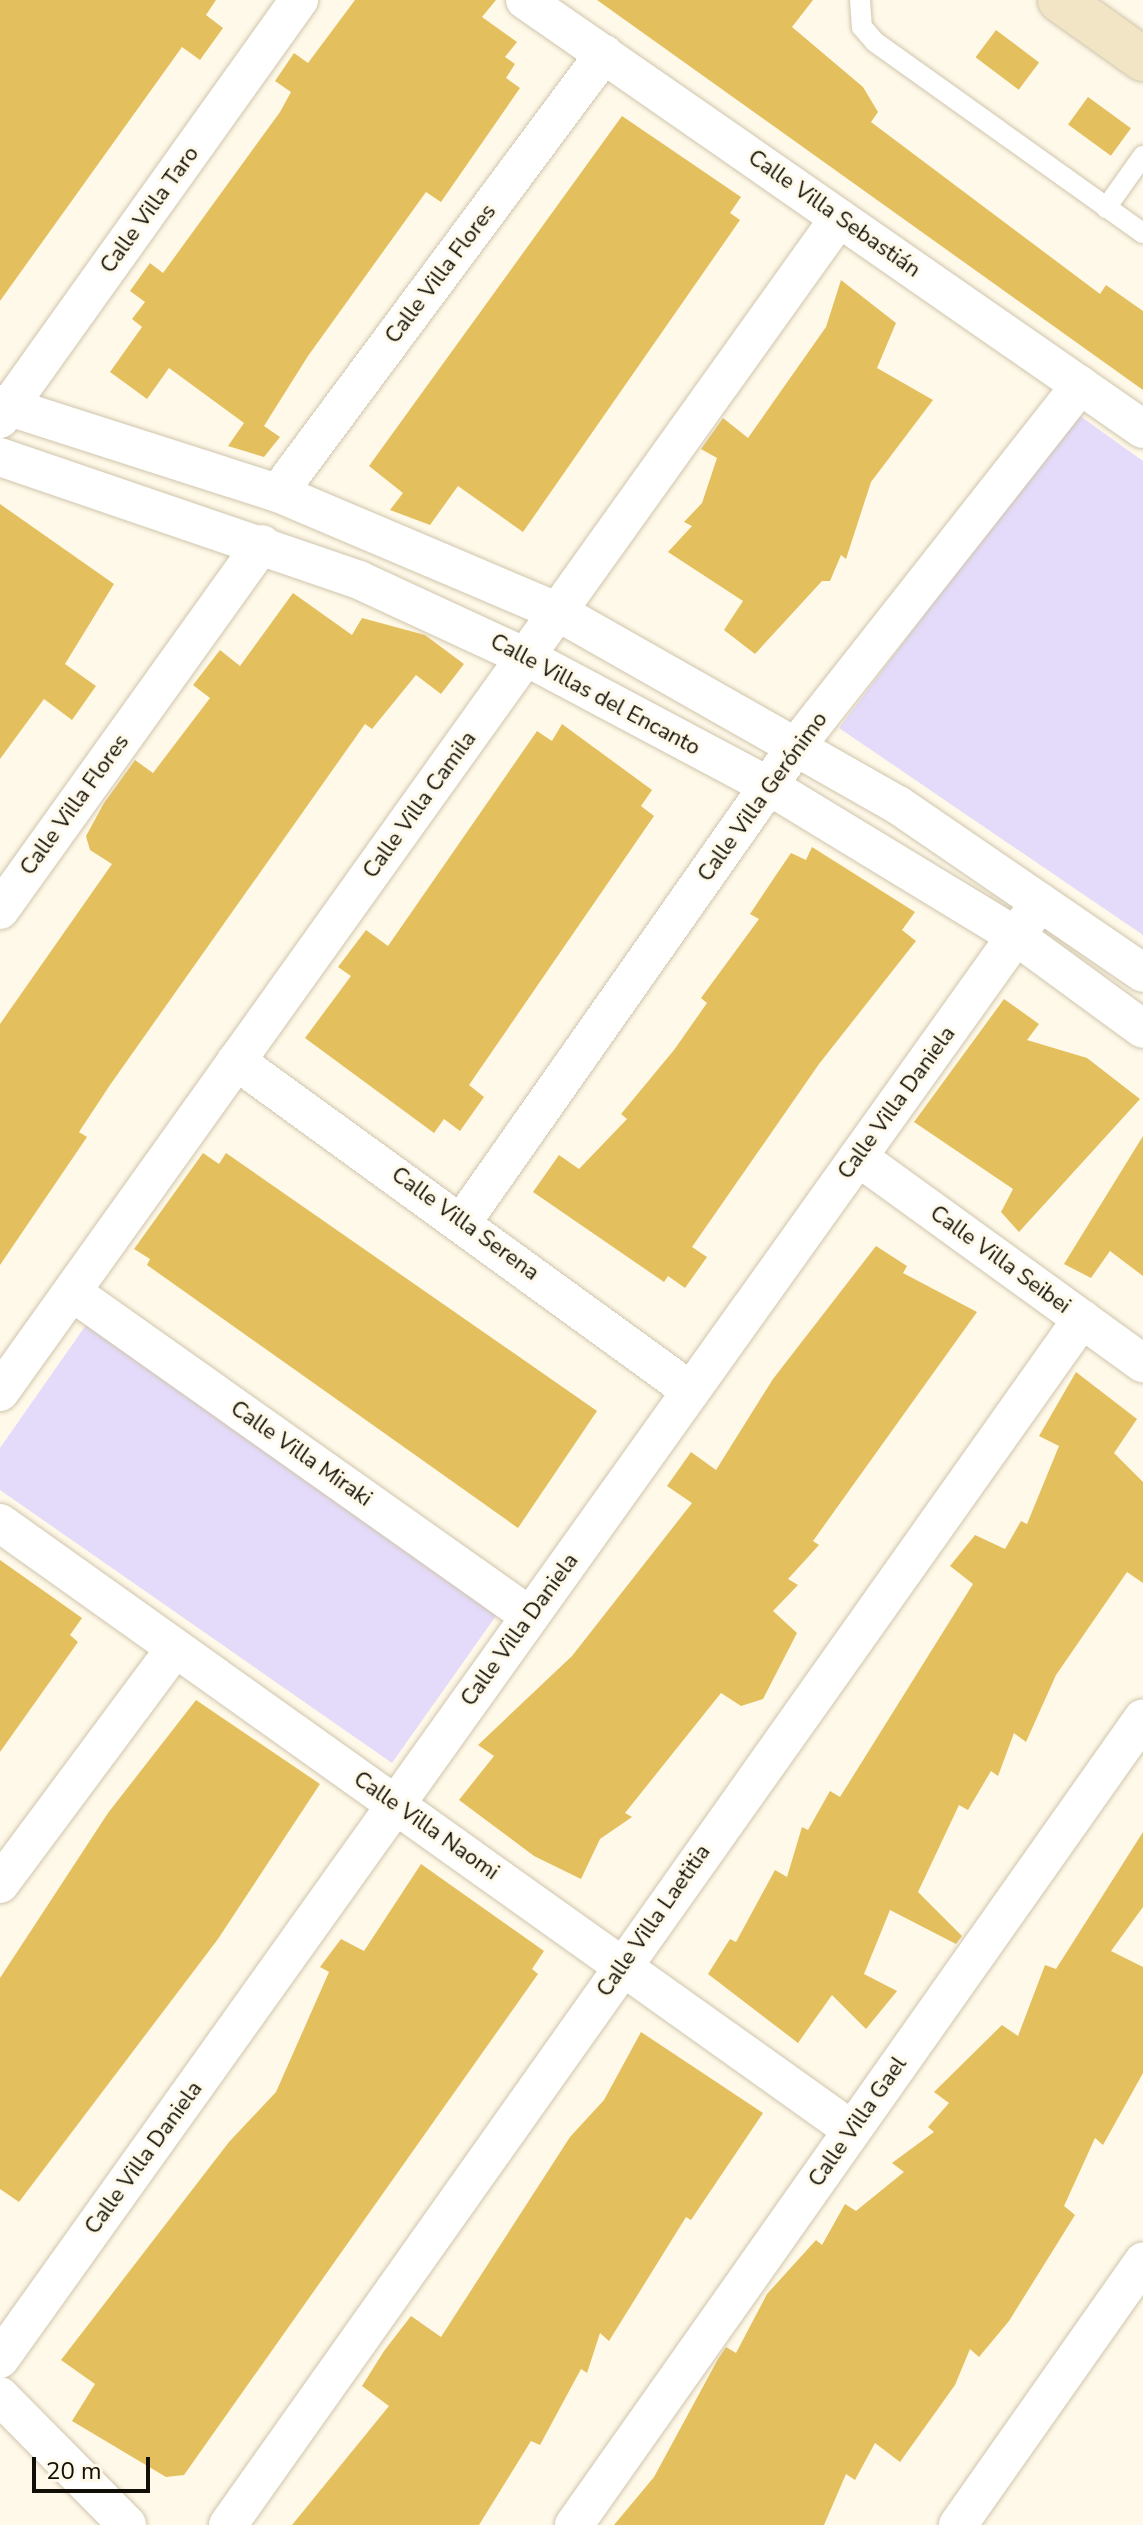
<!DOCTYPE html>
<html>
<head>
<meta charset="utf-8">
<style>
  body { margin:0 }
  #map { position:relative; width:1143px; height:2525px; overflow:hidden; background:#fff9e9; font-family:"Nunito Sans",sans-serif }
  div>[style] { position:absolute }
  .green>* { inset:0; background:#e4dbfb }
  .building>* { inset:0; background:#e4bf5e; transform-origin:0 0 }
  .roads { filter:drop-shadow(0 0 2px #cfc5ac) drop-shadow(0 0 2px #cfc5ac) }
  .service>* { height:20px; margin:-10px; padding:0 10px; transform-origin:10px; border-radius:10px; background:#fff }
  .minor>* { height:38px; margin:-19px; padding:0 19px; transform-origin:19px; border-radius:19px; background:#fff }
  .secondary>* { height:44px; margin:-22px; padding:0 22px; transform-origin:22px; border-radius:22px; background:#f1e5c5 }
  span { translate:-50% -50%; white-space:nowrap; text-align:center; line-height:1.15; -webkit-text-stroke:6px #fff9e9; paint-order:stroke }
  .street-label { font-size:22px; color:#120f06 }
  .scale { position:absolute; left:32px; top:2457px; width:118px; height:36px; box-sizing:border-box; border:4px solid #120f06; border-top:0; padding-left:10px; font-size:24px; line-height:28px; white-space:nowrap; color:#120f06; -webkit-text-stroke:6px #fff9e9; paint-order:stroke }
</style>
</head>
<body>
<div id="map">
  <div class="green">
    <i style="clip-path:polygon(1076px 413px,1143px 461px,1143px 935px,839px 728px)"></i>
    <i style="clip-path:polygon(86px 1325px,498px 1613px,392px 1763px,0 1490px,0 1448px)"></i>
  </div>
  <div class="building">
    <i style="clip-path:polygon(0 0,216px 0,206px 15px,223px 28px,200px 60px,182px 47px,0 301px)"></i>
    <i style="clip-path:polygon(355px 0,496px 0,482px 17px,517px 42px,505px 57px,515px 64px,506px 78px,520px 88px,441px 202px,426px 192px,308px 356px,264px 426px,280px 437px,264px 457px,228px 446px,244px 423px,169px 368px,147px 399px,110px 372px,142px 327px,132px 319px,145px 302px,130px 291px,150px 263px,163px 273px,280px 112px,291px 92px,275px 81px,294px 53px,308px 63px)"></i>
    <i style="clip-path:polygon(597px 0,813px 0,792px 27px,863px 87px,878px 112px,871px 122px,1100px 294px,1106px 285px,1143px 311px,1143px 390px)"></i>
    <i style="left:996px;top:30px;width:54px;height:34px;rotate:37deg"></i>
    <i style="left:1088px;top:97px;width:53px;height:34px;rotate:36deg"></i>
    <i style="clip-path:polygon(622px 116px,741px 197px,730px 213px,740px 220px,523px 532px,458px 486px,430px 525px,390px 510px,403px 493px,369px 466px)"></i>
    <i style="clip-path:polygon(841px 280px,896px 323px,877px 368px,933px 400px,871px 482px,846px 559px,841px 555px,830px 581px,822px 581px,755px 654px,724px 630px,743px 601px,668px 552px,692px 526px,684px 522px,702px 503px,717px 458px,701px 449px,723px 418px,748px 438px,826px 327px)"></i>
    <i style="clip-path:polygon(0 504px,114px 584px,65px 664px,96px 686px,72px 720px,44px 699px,0 759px)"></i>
    <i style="clip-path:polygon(293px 593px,352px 635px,362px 618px,425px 635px,464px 664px,441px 694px,416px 675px,372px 729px,365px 724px,110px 1085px,79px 1132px,87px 1137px,0 1265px,0 1024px,112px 864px,90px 850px,86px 836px,104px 803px,135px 760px,153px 773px,210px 698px,193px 685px,220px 650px,240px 666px)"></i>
    <i style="clip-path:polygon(562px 724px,652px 790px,641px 806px,654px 816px,469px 1085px,484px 1097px,460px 1131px,444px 1119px,434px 1133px,305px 1038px,351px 976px,338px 967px,366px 930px,388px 946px,537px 731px,552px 741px)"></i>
    <i style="clip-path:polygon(812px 847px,915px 912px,902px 930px,916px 941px,819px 1064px,692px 1247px,707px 1257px,685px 1288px,668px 1276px,664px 1282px,533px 1192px,559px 1155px,579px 1169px,627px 1119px,621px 1114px,674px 1050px,707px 1003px,701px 998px,759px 919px,750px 914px,776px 875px,791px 853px,806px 860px)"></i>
    <i style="clip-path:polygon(1004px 999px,1039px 1024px,1027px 1040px,1087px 1058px,1140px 1099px,1019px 1232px,1001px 1212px,1013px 1189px,914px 1122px)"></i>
    <i style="clip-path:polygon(1143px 1136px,1143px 1276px,1110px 1251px,1091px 1278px,1064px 1264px)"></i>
    <i style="clip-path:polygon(203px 1153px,219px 1164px,226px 1153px,597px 1411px,518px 1528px,147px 1265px,150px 1259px,134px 1249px)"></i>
    <i style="clip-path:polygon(876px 1246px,907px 1266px,903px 1273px,977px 1312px,813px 1541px,819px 1545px,788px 1579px,798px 1585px,773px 1611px,797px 1633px,763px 1699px,741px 1706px,721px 1693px,625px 1813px,632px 1817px,600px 1839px,581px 1879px,534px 1856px,459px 1800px,494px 1756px,478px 1745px,572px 1656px,692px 1503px,667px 1486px,691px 1452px,716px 1470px,773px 1379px)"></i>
    <i style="clip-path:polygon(1076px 1372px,1137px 1419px,1114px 1453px,1143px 1482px,1143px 1583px,1127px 1572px,1056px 1675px,1026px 1742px,1014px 1733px,998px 1776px,991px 1771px,968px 1810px,959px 1805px,918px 1892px,962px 1936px,956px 1944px,890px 1910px,864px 1974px,897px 1991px,866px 2029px,832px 1995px,798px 2043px,708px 1974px,730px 1939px,736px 1942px,775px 1870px,787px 1877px,802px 1827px,808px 1830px,830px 1791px,840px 1797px,973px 1584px,950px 1566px,975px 1535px,1005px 1549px,1021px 1521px,1027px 1524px,1059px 1446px,1039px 1436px)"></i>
    <i style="clip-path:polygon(0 1560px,82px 1618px,70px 1635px,78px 1642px,0 1752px)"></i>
    <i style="clip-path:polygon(196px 1700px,320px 1784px,218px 1939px,19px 2202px,0 2189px,0 1978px,108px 1813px)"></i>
    <i style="clip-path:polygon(1143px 1832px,1143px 1907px,1111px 1951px,1143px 1967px,1143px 2073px,1103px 2145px,1095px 2138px,1064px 2206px,1075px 2215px,1009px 2321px,979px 2357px,970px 2349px,955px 2385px,900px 2462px,875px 2443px,855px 2480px,846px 2474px,824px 2525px,614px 2525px,654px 2477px,718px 2359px,726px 2347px,736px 2353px,767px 2294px,816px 2240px,822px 2245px,845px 2204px,856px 2211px,904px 2172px,892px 2163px,934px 2132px,928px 2127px,949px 2103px,934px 2092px,1002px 2025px,1018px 2036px,1045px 1965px,1056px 1969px)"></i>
    <i style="clip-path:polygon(421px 1864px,544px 1951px,532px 1969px,538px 1974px,184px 2475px,166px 2477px,72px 2421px,95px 2384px,61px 2360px,229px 2142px,276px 2092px,329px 1972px,320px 1967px,341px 1939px,364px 1951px)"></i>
    <i style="clip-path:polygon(641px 2032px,763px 2113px,691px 2220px,686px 2217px,609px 2341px,600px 2333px,587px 2373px,581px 2369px,540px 2445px,531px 2441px,479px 2525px,292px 2525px,389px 2406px,362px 2386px,384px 2351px,411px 2316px,441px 2337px,570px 2137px,604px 2100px)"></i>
  </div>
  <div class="roads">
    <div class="service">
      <i style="left:860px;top:0;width:27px;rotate:86deg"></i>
      <i style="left:862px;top:27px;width:20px;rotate:49deg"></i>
      <i style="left:875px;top:42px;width:329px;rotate:35.5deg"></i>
      <i style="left:1106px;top:208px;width:64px;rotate:-54.6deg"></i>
    </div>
    <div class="minor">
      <i style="left:525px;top:0;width:752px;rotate:34.77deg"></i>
      <i style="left:0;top:404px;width:292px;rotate:17.8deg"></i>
      <i style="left:278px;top:493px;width:304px;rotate:23deg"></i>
      <i style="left:558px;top:612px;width:391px;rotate:29.6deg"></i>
      <i style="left:898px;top:805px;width:297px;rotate:34.4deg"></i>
      <i style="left:0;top:419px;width:515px;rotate:-54.49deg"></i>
      <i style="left:0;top:457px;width:379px;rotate:18.9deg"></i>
      <i style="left:359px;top:580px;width:184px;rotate:24.8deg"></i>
      <i style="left:526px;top:657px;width:275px;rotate:28deg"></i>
      <i style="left:769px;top:786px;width:289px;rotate:31.3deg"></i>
      <i style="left:1016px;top:936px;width:157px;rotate:36.2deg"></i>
      <i style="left:278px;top:493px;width:547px;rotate:-53.4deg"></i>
      <i style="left:0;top:910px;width:450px;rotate:-54.4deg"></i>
      <i style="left:236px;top:1061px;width:562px;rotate:35.95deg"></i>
      <i style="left:858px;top:1157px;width:352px;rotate:35.9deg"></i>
      <i style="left:463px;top:1221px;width:581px;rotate:-54.94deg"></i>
      <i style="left:797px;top:745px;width:458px;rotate:-51.8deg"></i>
      <i style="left:72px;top:1292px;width:561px;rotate:35.28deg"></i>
      <i style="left:0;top:1392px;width:1443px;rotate:-54.45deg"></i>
      <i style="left:0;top:1523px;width:1046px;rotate:35.47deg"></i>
      <i style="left:0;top:1884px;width:294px;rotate:-53.4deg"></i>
      <i style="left:0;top:2359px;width:1790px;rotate:-54.48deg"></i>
      <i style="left:0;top:2396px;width:181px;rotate:45.4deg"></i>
      <i style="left:228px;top:2525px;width:1478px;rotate:-54.7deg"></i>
      <i style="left:574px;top:2525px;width:987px;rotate:-54.81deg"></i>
      <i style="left:958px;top:2525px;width:322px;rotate:-54.9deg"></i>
    </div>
    <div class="secondary">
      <i style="left:1060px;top:0;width:102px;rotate:35.4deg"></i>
    </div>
  </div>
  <div class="street-label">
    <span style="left:150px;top:210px;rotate:-54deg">Calle Villa Taro</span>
    <span style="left:834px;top:214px;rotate:35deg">Calle Villa Sebastián</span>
    <span style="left:441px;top:274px;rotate:-53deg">Calle Villa Flores</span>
    <span style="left:595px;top:695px;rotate:28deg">Calle Villas del Encanto</span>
    <span style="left:763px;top:797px;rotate:-54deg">Calle Villa Gerónimo</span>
    <span style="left:75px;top:805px;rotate:-54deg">Calle Villa Flores</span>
    <span style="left:420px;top:805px;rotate:-54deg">Calle Villa Camila</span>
    <span style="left:897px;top:1103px;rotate:-54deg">Calle Villa Daniela</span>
    <span style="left:465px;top:1224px;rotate:36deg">Calle Villa Serena</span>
    <span style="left:1000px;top:1260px;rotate:36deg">Calle Villa Seibei</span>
    <span style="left:301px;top:1454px;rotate:35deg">Calle Villa Miraki</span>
    <span style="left:520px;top:1630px;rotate:-54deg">Calle Villa Daniela</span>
    <span style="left:426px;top:1826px;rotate:35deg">Calle Villa Naomi</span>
    <span style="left:654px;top:1921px;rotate:-55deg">Calle Villa Laetitia</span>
    <span style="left:858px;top:2122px;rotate:-55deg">Calle Villa Gael</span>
    <span style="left:144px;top:2158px;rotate:-54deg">Calle Villa Daniela</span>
  </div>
  <div class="scale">20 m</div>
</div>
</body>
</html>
